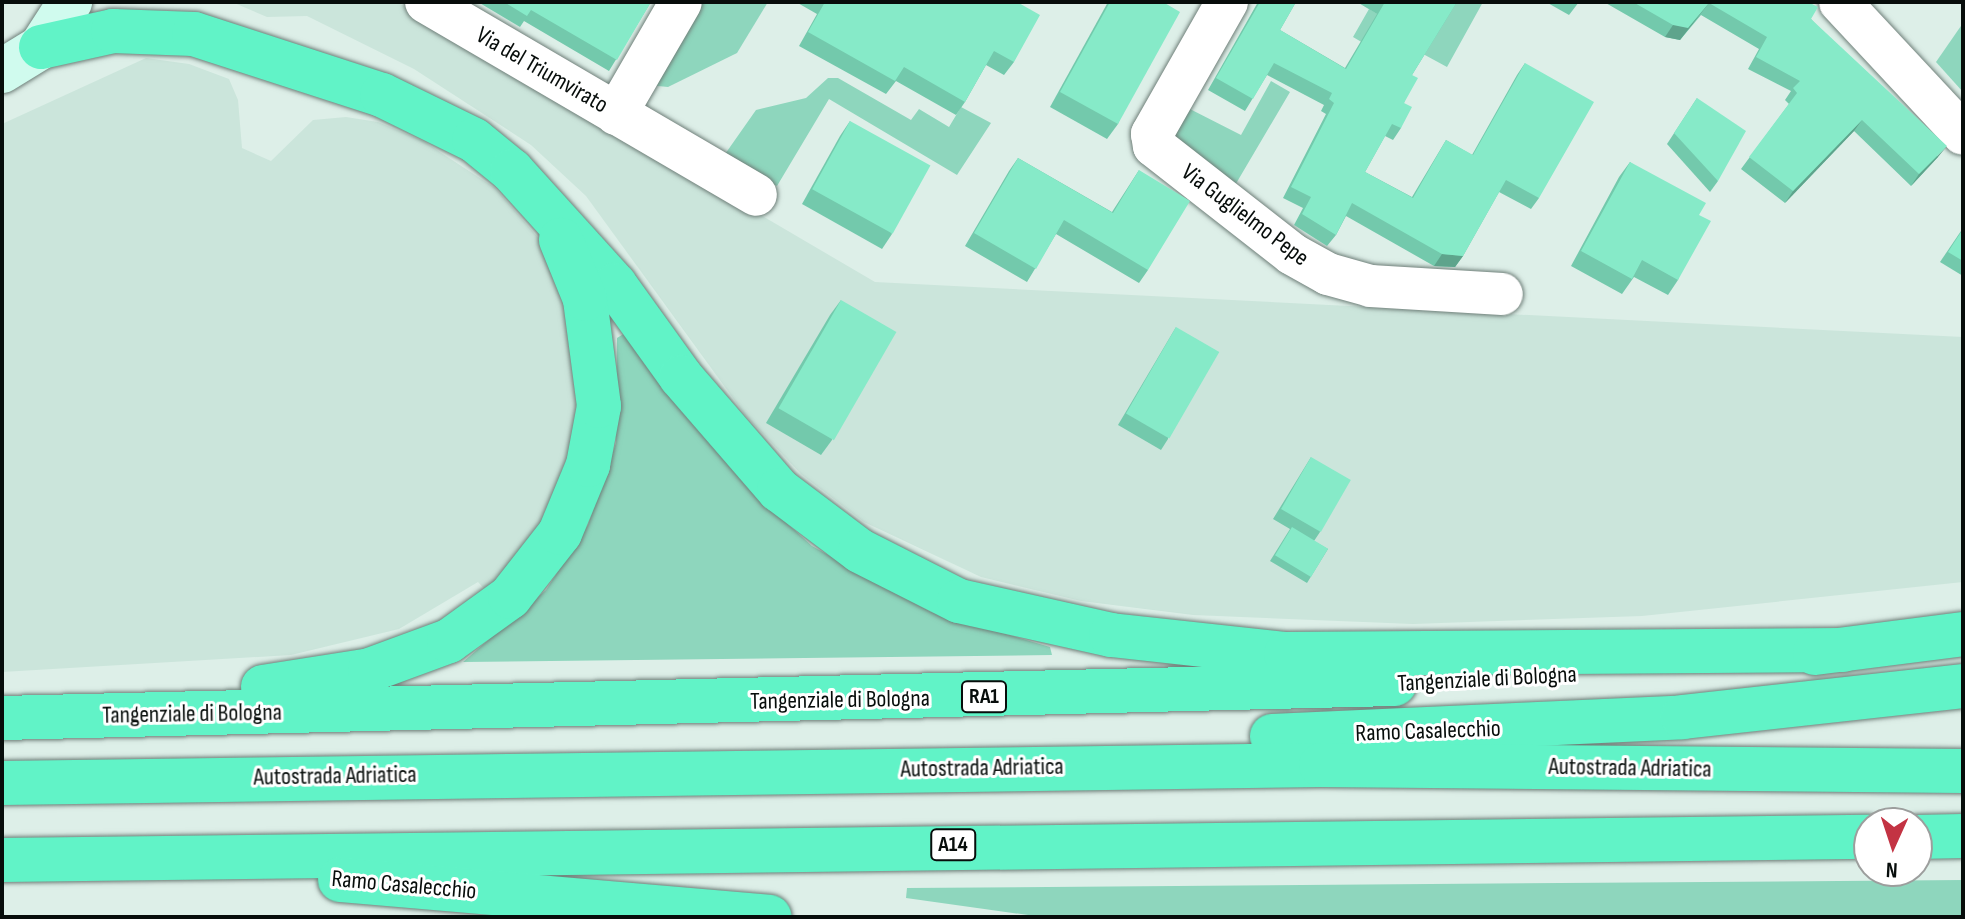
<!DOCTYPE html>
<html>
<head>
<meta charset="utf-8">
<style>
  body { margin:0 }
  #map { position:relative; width:1965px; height:919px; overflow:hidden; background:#ddefe8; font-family:"Sofia Sans Condensed",sans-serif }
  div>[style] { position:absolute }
  .built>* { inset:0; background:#cbe5db }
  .green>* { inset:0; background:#8ed6bd }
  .roads { filter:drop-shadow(0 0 2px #6f7f79) drop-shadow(0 0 2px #6f7f79) }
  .street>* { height:42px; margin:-21px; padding:0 21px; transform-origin:21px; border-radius:21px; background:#fff }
  .secondary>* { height:44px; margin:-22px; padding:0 22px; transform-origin:22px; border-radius:22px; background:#d0fbee }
  .highway>* { height:44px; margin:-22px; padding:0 22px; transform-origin:22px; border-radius:22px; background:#61f3c7 }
  .wall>* { inset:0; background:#73c9ac }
  .shaded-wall>* { inset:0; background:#5ea48c }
  .building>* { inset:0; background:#86eac8; transform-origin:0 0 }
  span { translate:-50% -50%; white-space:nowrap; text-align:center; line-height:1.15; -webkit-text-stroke:6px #fff; paint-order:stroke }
  .shield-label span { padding:2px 6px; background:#fff; border:2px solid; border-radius:6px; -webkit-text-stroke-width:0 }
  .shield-label { font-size:22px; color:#070d0b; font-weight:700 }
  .street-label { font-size:24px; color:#070d0b }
  .frame { position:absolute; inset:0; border:4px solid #070d0b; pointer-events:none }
  .north { position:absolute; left:1853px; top:807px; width:80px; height:80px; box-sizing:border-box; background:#fff; border:2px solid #9c9e9d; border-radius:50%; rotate:183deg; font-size:22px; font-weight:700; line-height:32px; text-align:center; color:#070d0b }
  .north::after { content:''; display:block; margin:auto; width:28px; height:36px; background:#c33343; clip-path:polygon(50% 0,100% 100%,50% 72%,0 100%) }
</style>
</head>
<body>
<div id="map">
  <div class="built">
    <i style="clip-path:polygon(232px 2px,397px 2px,875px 282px,1963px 337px,1963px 582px,1642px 616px,1413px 624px,1193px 615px,1081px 601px,981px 577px,864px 522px,801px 474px,746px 416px,586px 196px,531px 145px,414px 69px,307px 16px,267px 17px)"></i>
    <i style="clip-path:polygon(146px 58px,189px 64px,229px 79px,238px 100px,242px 148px,271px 161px,313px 120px,346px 117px,378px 122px,423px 141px,495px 188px,540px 240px,561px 286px,581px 395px,557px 502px,490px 595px,478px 582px,399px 629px,291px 655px,2px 672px,2px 124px)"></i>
  </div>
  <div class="green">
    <i style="clip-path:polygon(697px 2px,768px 2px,737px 53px,668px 87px,648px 85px)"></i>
    <i style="clip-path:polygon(1455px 2px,1483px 2px,1447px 67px,1412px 48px,1402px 66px,1353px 37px,1369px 9px,1429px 45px)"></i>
    <i style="clip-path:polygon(1963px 23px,1963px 92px,1936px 62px)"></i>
    <i style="clip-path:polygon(828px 78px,838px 78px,911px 120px,919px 109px,949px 127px,961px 107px,991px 123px,957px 175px,829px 99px,777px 186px,723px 157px,756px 110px,806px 98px)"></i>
    <i style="clip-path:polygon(1271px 81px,1290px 92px,1234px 187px,1169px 137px,1184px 106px,1241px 135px)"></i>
    <i style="clip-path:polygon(625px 333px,768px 506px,812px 546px,931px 612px,1050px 647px,1052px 655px,463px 662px,546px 590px,588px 525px,616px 443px,617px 338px)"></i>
    <i style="clip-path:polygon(1963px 880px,1963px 917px,1042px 917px,906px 898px,907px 888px)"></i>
  </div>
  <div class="roads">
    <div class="street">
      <i style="left:426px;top:2px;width:382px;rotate:30.3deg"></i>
      <i style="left:1227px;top:2px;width:152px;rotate:119.6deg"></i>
      <i style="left:1152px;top:134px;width:12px;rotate:81deg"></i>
      <i style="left:1154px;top:146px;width:175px;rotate:38deg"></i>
      <i style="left:1292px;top:254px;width:41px;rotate:29.1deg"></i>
      <i style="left:1328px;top:274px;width:45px;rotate:15.6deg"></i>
      <i style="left:1371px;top:286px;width:131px;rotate:3.5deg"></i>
      <i style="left:1840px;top:2px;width:180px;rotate:47deg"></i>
      <i style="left:616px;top:114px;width:129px;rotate:-59.9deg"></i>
    </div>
    <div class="secondary">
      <i style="left:2px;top:71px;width:46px;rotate:-31.6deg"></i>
      <i style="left:41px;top:47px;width:54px;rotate:-57.2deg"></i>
    </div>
    <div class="highway">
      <i style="left:41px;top:47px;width:74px;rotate:-12.5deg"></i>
      <i style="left:113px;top:31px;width:81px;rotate:2.1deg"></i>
      <i style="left:194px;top:34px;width:198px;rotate:18deg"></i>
      <i style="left:382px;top:95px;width:102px;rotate:26.1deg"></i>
      <i style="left:474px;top:140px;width:49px;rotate:39.2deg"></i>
      <i style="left:512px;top:171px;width:154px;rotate:47.9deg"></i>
      <i style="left:615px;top:285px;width:113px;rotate:54.3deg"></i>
      <i style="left:681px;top:377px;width:150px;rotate:49.1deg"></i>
      <i style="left:779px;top:490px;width:101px;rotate:37deg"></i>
      <i style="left:860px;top:551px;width:111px;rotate:26.8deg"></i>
      <i style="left:959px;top:601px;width:156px;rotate:12.6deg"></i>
      <i style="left:1111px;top:635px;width:176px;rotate:6.2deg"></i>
      <i style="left:1286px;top:654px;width:557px;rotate:-0.41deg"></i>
      <i style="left:1815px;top:653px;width:149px;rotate:-7.3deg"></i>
      <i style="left:263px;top:687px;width:108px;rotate:-9deg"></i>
      <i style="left:370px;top:670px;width:84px;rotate:-20.2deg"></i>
      <i style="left:449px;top:641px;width:75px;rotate:-35.8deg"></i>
      <i style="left:510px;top:597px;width:81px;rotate:-52deg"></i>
      <i style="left:560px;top:533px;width:74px;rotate:-67.6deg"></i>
      <i style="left:588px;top:465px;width:60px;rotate:-79.4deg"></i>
      <i style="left:599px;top:406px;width:108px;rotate:-97.5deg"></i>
      <i style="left:585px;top:299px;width:64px;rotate:-112.1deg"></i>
      <i style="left:2px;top:718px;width:1393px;rotate:-1.4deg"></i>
      <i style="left:1272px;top:736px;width:411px;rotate:-2.6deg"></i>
      <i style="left:1683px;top:717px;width:282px;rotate:-6.3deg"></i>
      <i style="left:2px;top:783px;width:1319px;rotate:-0.78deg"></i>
      <i style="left:1321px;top:765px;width:642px;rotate:0.54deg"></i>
      <i style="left:1917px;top:837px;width:46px;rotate:-1.2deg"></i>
      <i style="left:2px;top:860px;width:1867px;rotate:-0.71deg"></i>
      <i style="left:340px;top:880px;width:431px;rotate:4.9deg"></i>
    </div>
  </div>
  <div class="wall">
    <i style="clip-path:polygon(478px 2px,651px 2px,609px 71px,524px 21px,520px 27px)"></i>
    <i style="clip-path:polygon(796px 2px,1017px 2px,1014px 62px,1004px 75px,986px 65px,965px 102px,956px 115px,896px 81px,886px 94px,799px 46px,817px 14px)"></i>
    <i style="clip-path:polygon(1108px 2px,1163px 2px,1118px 124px,1107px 139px,1050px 107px)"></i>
    <i style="clip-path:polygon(1258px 2px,1296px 2px,1280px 30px,1345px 68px,1377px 14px,1357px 2px,1457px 2px,1412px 75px,1404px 103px,1401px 128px,1393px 140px,1385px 136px,1365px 172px,1412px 197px,1446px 140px,1472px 155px,1517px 75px,1525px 63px,1539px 198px,1531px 209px,1499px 192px,1463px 256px,1455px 267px,1434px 266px,1346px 216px,1336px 235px,1327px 246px,1294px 225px,1303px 208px,1283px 198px,1326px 114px,1321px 111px,1324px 105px,1267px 75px,1245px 111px,1208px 90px)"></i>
    <i style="clip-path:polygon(1546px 2px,1579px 2px,1569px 15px)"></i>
    <i style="clip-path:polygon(1604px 2px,1808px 2px,1811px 19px,1938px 157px,1911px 186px,1854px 131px,1785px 203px,1741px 169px,1789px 104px,1785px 100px,1791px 91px,1748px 69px,1759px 49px,1701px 15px,1680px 40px,1665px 37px)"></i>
    <i style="clip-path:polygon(1697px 98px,1718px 181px,1710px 192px,1667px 144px)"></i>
    <i style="clip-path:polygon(850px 121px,892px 234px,882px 249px,802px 204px,840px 136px)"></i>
    <i style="clip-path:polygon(1018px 158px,1112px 212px,1139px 170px,1148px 270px,1139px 283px,1056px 234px,1027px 282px,965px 246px,1009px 171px)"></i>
    <i style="clip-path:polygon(1630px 162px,1699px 215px,1678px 280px,1668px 295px,1634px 277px,1622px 294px,1571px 266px,1619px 177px)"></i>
    <i style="clip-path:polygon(1963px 228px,1963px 276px,1940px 262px)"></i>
    <i style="clip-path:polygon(841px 300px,832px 440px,821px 455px,766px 423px,830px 315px)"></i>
    <i style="clip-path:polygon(1176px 327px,1168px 439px,1161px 450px,1118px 425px)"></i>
    <i style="clip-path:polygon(1311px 457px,1320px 532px,1314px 541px,1328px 549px,1307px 583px,1270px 561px,1290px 529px,1273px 519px)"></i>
  </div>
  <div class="shaded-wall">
    <i style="clip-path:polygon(1709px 3px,1680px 40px,1665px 37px,1673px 25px)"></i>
    <i style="clip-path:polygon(1862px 120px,1854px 131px,1785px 203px,1793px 191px)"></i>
    <i style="clip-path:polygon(1947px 146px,1938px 157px,1911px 186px,1919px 174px)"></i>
    <i style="clip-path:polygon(1442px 254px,1463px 256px,1455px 267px,1434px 266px)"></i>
  </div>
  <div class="building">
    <i style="clip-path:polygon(504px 2px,651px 2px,617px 60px,531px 10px,527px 16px)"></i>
    <i style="clip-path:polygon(825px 2px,1017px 2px,1040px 15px,1014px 62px,994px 51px,965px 102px,904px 67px,895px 81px,808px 32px)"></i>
    <i style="clip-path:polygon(1110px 2px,1163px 2px,1180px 12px,1118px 124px,1060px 92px)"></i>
    <i style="clip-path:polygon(1260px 2px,1296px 2px,1280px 30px,1346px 69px,1385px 2px,1457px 2px,1412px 75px,1418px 78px,1404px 103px,1412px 107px,1401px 128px,1392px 124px,1365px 172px,1413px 198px,1446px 140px,1473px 155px,1525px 63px,1594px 102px,1539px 198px,1506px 180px,1463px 256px,1442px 254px,1352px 203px,1336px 235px,1302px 214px,1311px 197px,1291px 187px,1334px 103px,1329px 99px,1332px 93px,1274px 63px,1253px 99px,1216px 78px)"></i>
    <i style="clip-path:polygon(1633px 2px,1808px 2px,1818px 7px,1811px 19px,1947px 146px,1919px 174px,1862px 120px,1793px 191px,1749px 157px,1797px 93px,1793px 88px,1800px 81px,1756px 57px,1767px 37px,1709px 3px,1688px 28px,1673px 25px)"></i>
    <i style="clip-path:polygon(1697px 98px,1746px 131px,1718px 181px,1674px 133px)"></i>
    <i style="left:850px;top:121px;width:92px;height:78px;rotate:29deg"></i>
    <i style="clip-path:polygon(1018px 158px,1113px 213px,1139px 170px,1190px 201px,1148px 270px,1064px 220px,1036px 269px,974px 233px)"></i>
    <i style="clip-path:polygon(1630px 162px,1706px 203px,1699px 215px,1711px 221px,1678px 280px,1642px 260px,1632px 279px,1581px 251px)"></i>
    <i style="clip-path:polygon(1963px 229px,1963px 261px,1948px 252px)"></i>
    <i style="left:841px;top:300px;width:64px;height:125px;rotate:30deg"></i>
    <i style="left:1176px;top:327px;width:50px;height:100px;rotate:30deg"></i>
    <i style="left:1311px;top:457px;width:46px;height:60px;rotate:30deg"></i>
    <i style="left:1292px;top:527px;width:42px;height:33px;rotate:31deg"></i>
  </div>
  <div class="shield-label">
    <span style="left:984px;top:697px">RA1</span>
    <span style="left:953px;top:845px">A14</span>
  </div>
  <div class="street-label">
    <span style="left:542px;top:70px;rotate:30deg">Via del Triumvirato</span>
    <span style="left:1245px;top:215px;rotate:37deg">Via Guglielmo Pepe</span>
    <span style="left:1487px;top:679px;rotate:-3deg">Tangenziale di Bologna</span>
    <span style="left:840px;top:700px;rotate:-1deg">Tangenziale di Bologna</span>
    <span style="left:192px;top:714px;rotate:-1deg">Tangenziale di Bologna</span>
    <span style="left:1428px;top:731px;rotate:-2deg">Ramo Casalecchio</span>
    <span style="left:982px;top:768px;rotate:-1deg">Autostrada Adriatica</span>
    <span style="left:1630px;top:768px;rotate:1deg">Autostrada Adriatica</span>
    <span style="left:335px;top:776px;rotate:-1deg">Autostrada Adriatica</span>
    <span style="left:404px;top:885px;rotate:5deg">Ramo Casalecchio</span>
  </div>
  <div class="frame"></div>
  <div class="north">N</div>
</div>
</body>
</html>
